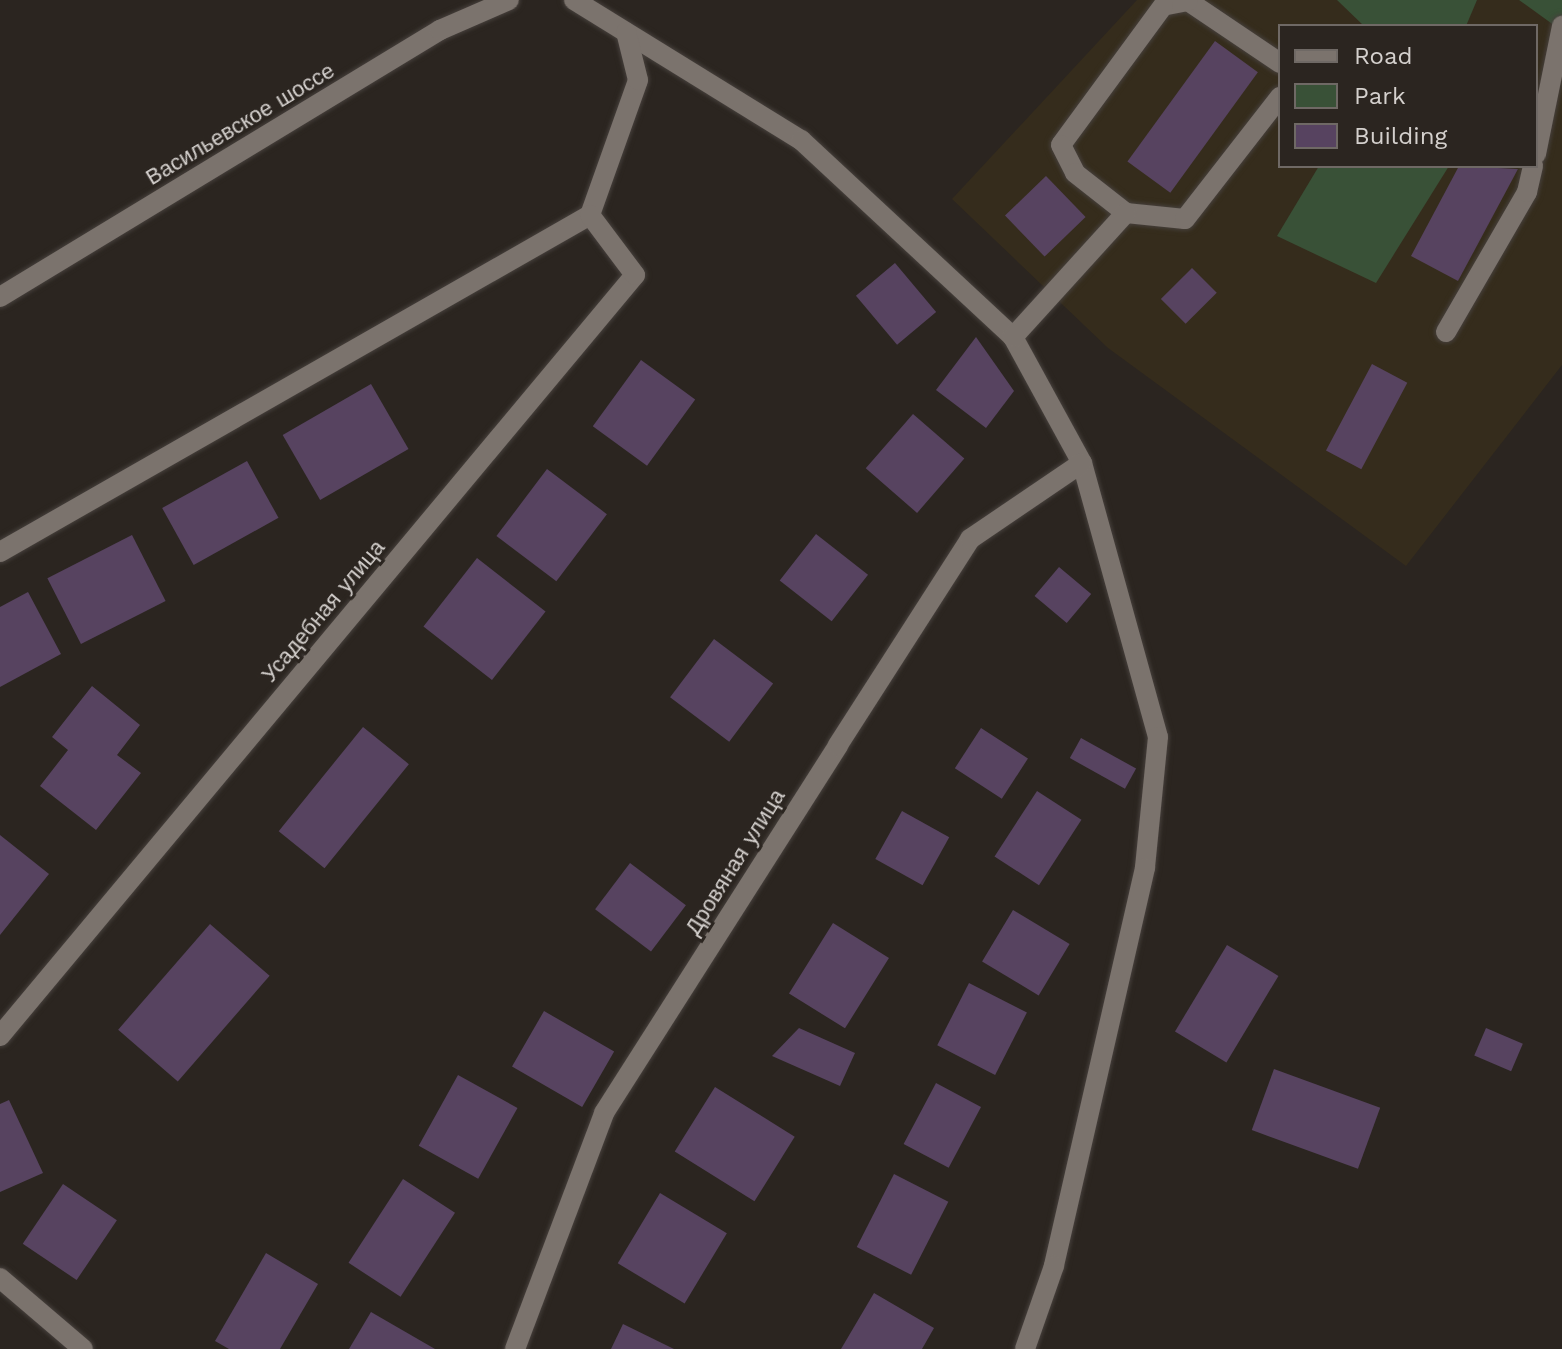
<!DOCTYPE html>
<html>
<head>
<meta charset="utf-8">
<style>
  body { margin:0 }
  #map { position:relative; width:1562px; height:1349px; overflow:hidden; background:#2b2520; font-family:"Work Sans",sans-serif }
  div>[style] { position:absolute }
  .industrial>* { inset:0; background:#352c1c }
  .green>* { inset:0; background:#395137 }
  .building>* { inset:0; background:#574360; transform-origin:0 0 }
  .roads { filter:drop-shadow(0 0 2px #46403c) drop-shadow(0 0 2px #46403c) }
  .minor>* { height:20px; margin:-10px; padding:0 10px; transform-origin:10px; border-radius:10px; background:#7b736d }
  span { translate:-50% -50%; white-space:nowrap; text-align:center; line-height:1.15; -webkit-text-stroke:6px #2b2520; paint-order:stroke }
  .street-label { font-size:22px; color:#d4d0cd }
  .legend { position:absolute; left:1278px; top:24px; width:260px; height:144px; box-sizing:border-box; background:#2b2520; border:2px solid #6f6965; margin:0; padding:10px 14px; list-style:none; font-size:24px; color:#d4d0cd }
  .legend li { display:flex; align-items:center; gap:16px; height:40px }
  .legend b { width:40px; border:2px solid #6f6965 }
</style>
</head>
<body>
<div id="map">
  <div class="industrial">
    <i style="clip-path:polygon(evenodd,1137px 0,1562px 0,1562px 365px,1406px 566px,1108px 348px,952px 199px,1137px 0,1280px 26px,1536px 26px,1536px 166px,1280px 166px,1280px 26px)"></i>
  </div>
  <div class="green">
    <i style="clip-path:polygon(1337px 0,1477px 0,1466px 26px,1364px 26px)"></i>
    <i style="clip-path:polygon(1519px 0,1562px 0,1562px 31px)"></i>
    <i style="clip-path:polygon(1319px 166px,1449px 166px,1376px 283px,1277px 236px)"></i>
  </div>
  <div class="building">
    <i style="left:1215px;top:41px;width:53px;height:149px;rotate:36deg"></i>
    <i style="clip-path:polygon(1459px 166px,1518px 169px,1458px 281px,1411px 256px)"></i>
    <i style="left:1046px;top:176px;width:57px;height:57px;rotate:46deg"></i>
    <i style="left:895px;top:263px;width:64px;height:51px;rotate:50deg"></i>
    <i style="left:1192px;top:268px;width:35px;height:44px;rotate:45deg"></i>
    <i style="clip-path:polygon(976px 337px,1014px 391px,986px 428px,936px 390px)"></i>
    <i style="left:641px;top:360px;width:67px;height:82px;rotate:36deg"></i>
    <i style="left:1372px;top:364px;width:40px;height:98px;rotate:28deg"></i>
    <i style="left:371px;top:384px;width:75px;height:102px;rotate:60deg"></i>
    <i style="left:913px;top:414px;width:68px;height:72px;rotate:41deg"></i>
    <i style="left:247px;top:461px;width:65px;height:97px;rotate:61deg"></i>
    <i style="left:547px;top:469px;width:75px;height:84px;rotate:37deg"></i>
    <i style="left:816px;top:534px;width:66px;height:59px;rotate:38deg"></i>
    <i style="left:132px;top:535px;width:74px;height:95px;rotate:63deg"></i>
    <i style="left:477px;top:558px;width:87px;height:87px;rotate:38deg"></i>
    <i style="left:1059px;top:567px;width:42px;height:38px;rotate:40deg"></i>
    <i style="clip-path:polygon(28px 592px,61px 654px,0 687px,0 607px)"></i>
    <i style="left:714px;top:639px;width:74px;height:73px;rotate:37deg"></i>
    <i style="clip-path:polygon(92px 686px,140px 725px,117px 755px,141px 773px,96px 830px,40px 786px,68px 750px,52px 737px)"></i>
    <i style="left:363px;top:727px;width:59px;height:134px;rotate:39deg"></i>
    <i style="left:981px;top:728px;width:56px;height:48px;rotate:33deg"></i>
    <i style="left:1081px;top:738px;width:63px;height:23px;rotate:29deg"></i>
    <i style="left:1037px;top:791px;width:53px;height:78px;rotate:33deg"></i>
    <i style="left:902px;top:811px;width:54px;height:55px;rotate:29deg"></i>
    <i style="clip-path:polygon(0 835px,49px 874px,0 935px)"></i>
    <i style="left:630px;top:863px;width:70px;height:58px;rotate:37deg"></i>
    <i style="left:1013px;top:910px;width:66px;height:60px;rotate:31deg"></i>
    <i style="left:833px;top:923px;width:66px;height:83px;rotate:32deg"></i>
    <i style="left:210px;top:924px;width:79px;height:140px;rotate:41deg"></i>
    <i style="left:1227px;top:945px;width:60px;height:101px;rotate:31deg"></i>
    <i style="left:969px;top:983px;width:65px;height:70px;rotate:27deg"></i>
    <i style="left:544px;top:1011px;width:81px;height:64px;rotate:30deg"></i>
    <i style="clip-path:polygon(799px 1028px,855px 1053px,840px 1086px,772px 1056px)"></i>
    <i style="left:1486px;top:1028px;width:40px;height:30px;rotate:23deg"></i>
    <i style="left:1274px;top:1069px;width:113px;height:65px;rotate:20deg"></i>
    <i style="left:458px;top:1075px;width:68px;height:81px;rotate:29deg"></i>
    <i style="left:936px;top:1083px;width:51px;height:69px;rotate:28deg"></i>
    <i style="left:715px;top:1087px;width:94px;height:76px;rotate:32deg"></i>
    <i style="clip-path:polygon(9px 1100px,43px 1173px,0 1192px,0 1104px)"></i>
    <i style="left:894px;top:1174px;width:61px;height:82px;rotate:27deg"></i>
    <i style="left:403px;top:1179px;width:62px;height:100px;rotate:33deg"></i>
    <i style="left:63px;top:1184px;width:65px;height:72px;rotate:34deg"></i>
    <i style="left:660px;top:1193px;width:78px;height:82px;rotate:31deg"></i>
    <i style="clip-path:polygon(266px 1253px,318px 1284px,280px 1349px,229px 1349px,215px 1341px)"></i>
    <i style="clip-path:polygon(874px 1293px,934px 1328px,922px 1349px,841px 1349px)"></i>
    <i style="clip-path:polygon(371px 1312px,435px 1349px,349px 1349px)"></i>
    <i style="clip-path:polygon(623px 1324px,674px 1349px,611px 1349px)"></i>
  </div>
  <div class="roads">
    <div class="minor">
      <i style="left:574px;top:0;width:267px;rotate:31.7deg"></i>
      <i style="left:801px;top:140px;width:289px;rotate:42.9deg"></i>
      <i style="left:1013px;top:337px;width:144px;rotate:61.3deg"></i>
      <i style="left:1082px;top:463px;width:284px;rotate:74.5deg"></i>
      <i style="left:1158px;top:737px;width:132px;rotate:95.7deg"></i>
      <i style="left:1145px;top:868px;width:408px;rotate:102.9deg"></i>
      <i style="left:1054px;top:1266px;width:88px;rotate:109.3deg"></i>
      <i style="left:1280px;top:63px;width:111px;rotate:-146deg"></i>
      <i style="left:1188px;top:1px;width:25px;rotate:169deg"></i>
      <i style="left:1163px;top:6px;width:172px;rotate:126.3deg"></i>
      <i style="left:1061px;top:145px;width:31px;rotate:63deg"></i>
      <i style="left:1075px;top:173px;width:65px;rotate:38.1deg"></i>
      <i style="left:1126px;top:213px;width:59px;rotate:5.8deg"></i>
      <i style="left:1185px;top:219px;width:155px;rotate:-52.1deg"></i>
      <i style="left:1536px;top:154px;width:131px;rotate:-78.5deg"></i>
      <i style="left:0;top:297px;width:515px;rotate:-31.25deg"></i>
      <i style="left:440px;top:30px;width:75px;rotate:-23.5deg"></i>
      <i style="left:1446px;top:332px;width:162px;rotate:-59.9deg"></i>
      <i style="left:1527px;top:192px;width:27px;rotate:-77deg"></i>
      <i style="left:1013px;top:337px;width:168px;rotate:-47.7deg"></i>
      <i style="left:0;top:552px;width:679px;rotate:-29.73deg"></i>
      <i style="left:590px;top:215px;width:143px;rotate:-70.4deg"></i>
      <i style="left:638px;top:80px;width:49px;rotate:-104deg"></i>
      <i style="left:0;top:1036px;width:991px;rotate:-50.16deg"></i>
      <i style="left:635px;top:275px;width:75px;rotate:-126.9deg"></i>
      <i style="left:0;top:1278px;width:109px;rotate:40.5deg"></i>
      <i style="left:515px;top:1349px;width:252px;rotate:-69.3deg"></i>
      <i style="left:604px;top:1113px;width:436px;rotate:-57.5deg"></i>
      <i style="left:838px;top:745px;width:245px;rotate:-57.3deg"></i>
      <i style="left:970px;top:539px;width:135px;rotate:-34.2deg"></i>
    </div>
  </div>
  <div class="street-label">
    <span style="left:240px;top:124px;rotate:-31deg">Васильевское шоссе</span>
    <span style="left:323px;top:611px;rotate:-50deg">Усадебная улица</span>
    <span style="left:735px;top:862px;rotate:-58deg">Дровяная улица</span>
  </div>
  <ul class="legend">
  <li><b style="height:10px;background:#7b736d"></b>Road</li>
  <li><b style="height:22px;background:#395137"></b>Park</li>
  <li><b style="height:22px;background:#574360"></b>Building</li>
  </ul>
</div>
</body>
</html>
